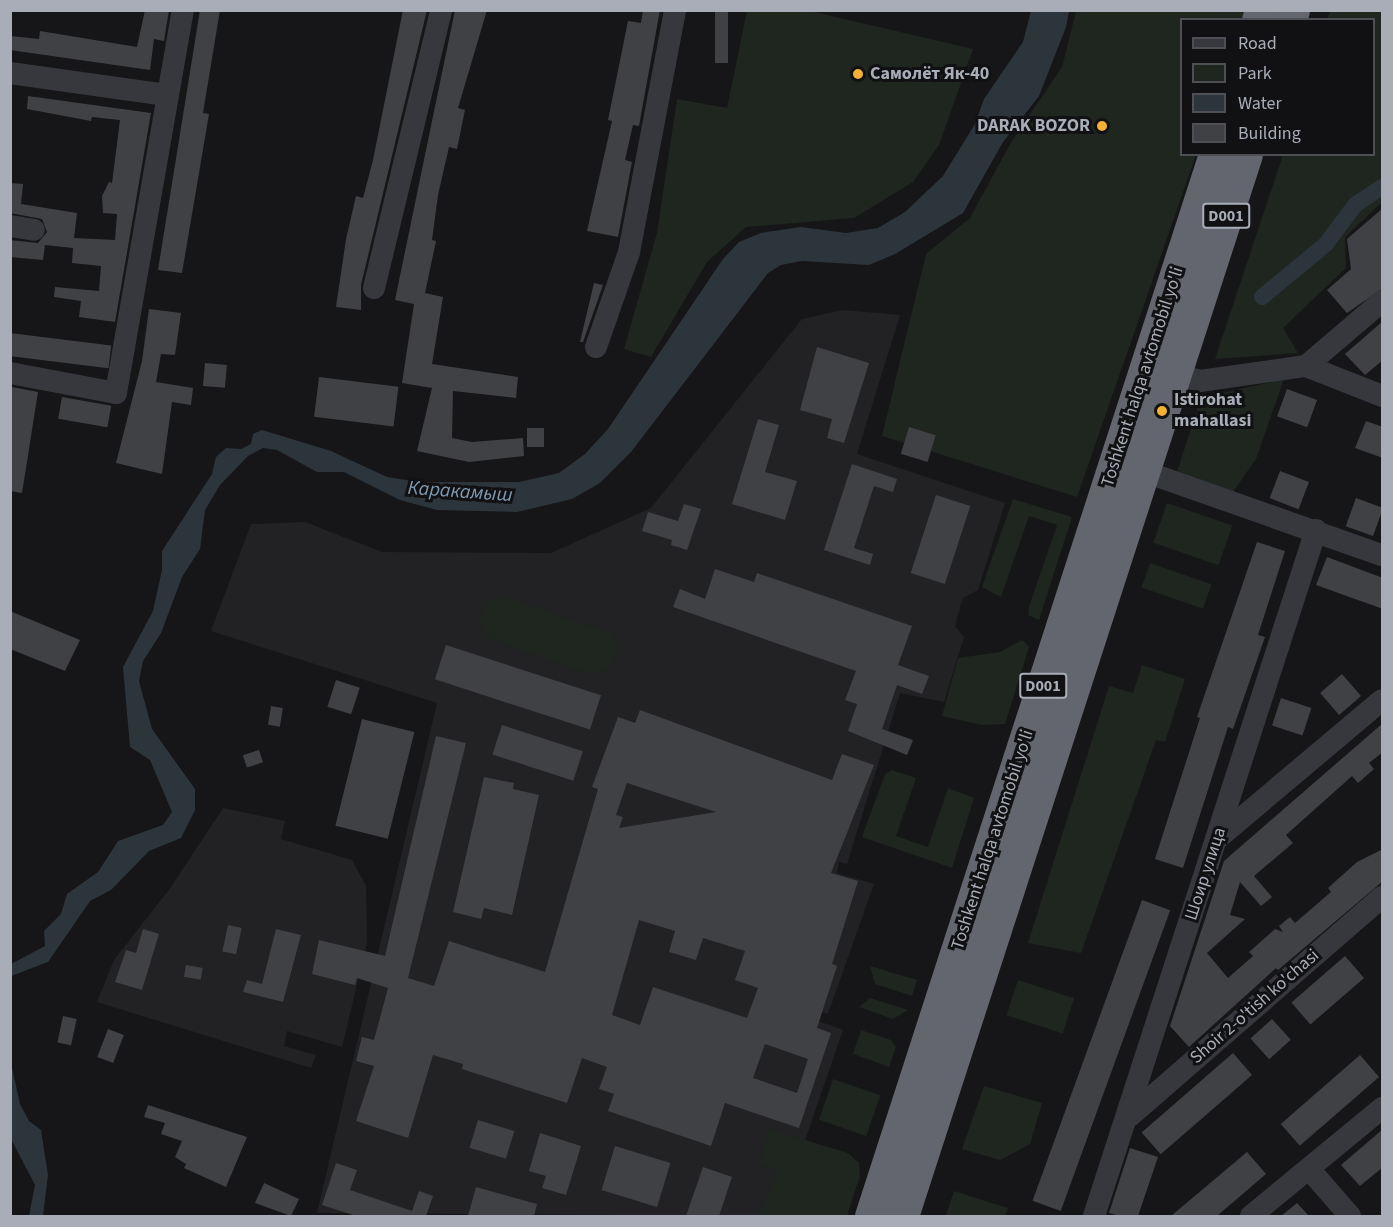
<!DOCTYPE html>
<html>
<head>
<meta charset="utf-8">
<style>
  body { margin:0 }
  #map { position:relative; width:1393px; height:1227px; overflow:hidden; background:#161618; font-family:"Source Sans 3",sans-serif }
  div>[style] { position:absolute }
  .built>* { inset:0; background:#222225 }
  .green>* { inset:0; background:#1e261f; transform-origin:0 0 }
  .water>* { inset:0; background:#2c353c }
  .canal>* { height:16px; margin:-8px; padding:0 8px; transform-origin:8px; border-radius:8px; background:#2c353c }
  .building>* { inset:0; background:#404145; transform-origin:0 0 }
  .minor>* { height:22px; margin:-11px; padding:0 11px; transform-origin:11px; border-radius:11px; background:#37383d }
  .highway>* { height:33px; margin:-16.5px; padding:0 16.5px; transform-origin:16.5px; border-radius:16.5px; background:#63666e }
  .dots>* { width:16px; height:16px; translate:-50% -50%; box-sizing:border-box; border:3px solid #111113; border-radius:50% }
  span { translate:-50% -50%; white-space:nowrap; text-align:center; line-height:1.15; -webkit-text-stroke:6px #111113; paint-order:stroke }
  .shield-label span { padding:2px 4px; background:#111113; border:2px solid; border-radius:4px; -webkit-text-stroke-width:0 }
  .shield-label { font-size:16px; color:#a8adb8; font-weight:700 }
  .poi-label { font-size:18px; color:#a8adb8; font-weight:700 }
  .left { translate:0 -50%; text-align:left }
  .right { translate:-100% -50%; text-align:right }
  .street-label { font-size:18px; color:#a8adb8 }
  .water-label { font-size:20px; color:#7f9bb3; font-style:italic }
  .frame { position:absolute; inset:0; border:12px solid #a8adb8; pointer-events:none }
  .legend { position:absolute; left:1180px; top:18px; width:195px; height:138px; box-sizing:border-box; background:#111113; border:2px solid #4d4f55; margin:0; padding:8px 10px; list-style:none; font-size:18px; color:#a8adb8 }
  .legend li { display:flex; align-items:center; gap:12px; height:30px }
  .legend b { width:30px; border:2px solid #4d4f55 }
</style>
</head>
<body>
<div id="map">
  <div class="built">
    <i style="clip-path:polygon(843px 310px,900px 315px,857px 454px,1005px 503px,978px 590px,963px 598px,958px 614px,955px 626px,964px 637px,944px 702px,900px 693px,847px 864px,839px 862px,837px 873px,874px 884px,828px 1014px,789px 1001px,786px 1009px,843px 1030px,779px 1216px,317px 1213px,437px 703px,211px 631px,251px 524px,305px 522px,382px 552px,551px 553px,651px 508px,802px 319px)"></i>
    <i style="clip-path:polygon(223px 808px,285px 821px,281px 839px,352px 860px,366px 886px,367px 943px,342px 1047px,287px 1031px,284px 1046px,316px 1055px,311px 1068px,97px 1002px,114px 960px,171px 887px)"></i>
  </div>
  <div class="green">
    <i style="clip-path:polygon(747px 11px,810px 11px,973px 49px,939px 145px,913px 182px,854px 218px,746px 227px,707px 262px,651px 357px,624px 349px,657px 233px,677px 99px,727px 108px)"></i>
    <i style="clip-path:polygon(1076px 11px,1245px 11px,1242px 19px,1182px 20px,1182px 154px,1196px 155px,1077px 497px,882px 436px,926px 254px,970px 218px,1010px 144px,1062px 67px)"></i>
    <i style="clip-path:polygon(1330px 11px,1382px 11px,1382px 202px,1345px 237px,1346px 268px,1283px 328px,1298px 353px,1215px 359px,1283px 155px,1374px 154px,1374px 20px,1327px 19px)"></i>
    <i style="clip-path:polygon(1284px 379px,1256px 459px,1233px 492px,1176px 475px,1201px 398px)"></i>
    <i style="clip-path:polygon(1013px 499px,1072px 517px,1039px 620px,1028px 615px,1029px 607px,1057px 525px,1029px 516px,1001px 597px,982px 587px)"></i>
    <i style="left:1167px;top:503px;width:69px;height:42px;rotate:19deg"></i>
    <i style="left:1150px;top:563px;width:65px;height:26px;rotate:19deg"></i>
    <i style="clip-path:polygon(503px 596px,611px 633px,618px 650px,611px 667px,594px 674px,576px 670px,486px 637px,479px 620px,486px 603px)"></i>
    <i style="clip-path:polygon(1022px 640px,1029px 647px,1005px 724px,982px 725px,942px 716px,958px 658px,1000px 652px)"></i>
    <i style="clip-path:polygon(1142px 665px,1185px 679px,1165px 742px,1156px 740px,1081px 953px,1028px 943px,1109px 686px,1133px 693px)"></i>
    <i style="clip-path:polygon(892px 770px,916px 778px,896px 836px,928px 847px,948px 788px,974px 798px,952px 868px,862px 837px,885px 774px)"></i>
    <i style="clip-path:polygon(870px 966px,917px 980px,912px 996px,875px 984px)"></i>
    <i style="left:1018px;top:980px;width:59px;height:37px;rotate:18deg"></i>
    <i style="clip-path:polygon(870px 998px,908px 1010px,893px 1019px,859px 1007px)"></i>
    <i style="clip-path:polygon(861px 1030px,891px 1040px,896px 1047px,889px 1067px,853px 1054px)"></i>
    <i style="left:833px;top:1079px;width:50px;height:43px;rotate:19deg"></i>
    <i style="clip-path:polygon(984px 1086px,1042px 1103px,1030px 1144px,1000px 1160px,962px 1149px)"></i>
    <i style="clip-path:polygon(768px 1129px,848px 1153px,859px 1163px,860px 1176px,847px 1216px,760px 1216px,778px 1170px,760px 1164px)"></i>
    <i style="clip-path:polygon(954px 1191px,1008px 1208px,1005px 1216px,946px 1216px)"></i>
  </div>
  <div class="water">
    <i style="clip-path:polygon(1031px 11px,1069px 11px,1066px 27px,1039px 96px,1003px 142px,963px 213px,895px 254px,869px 265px,802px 261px,781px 265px,768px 273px,631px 452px,600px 483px,572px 499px,517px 512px,437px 510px,400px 500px,344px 472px,317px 472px,277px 450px,263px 448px,248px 456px,220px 485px,205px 510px,200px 549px,182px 577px,161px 633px,143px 661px,139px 681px,152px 729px,195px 789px,195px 810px,181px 838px,149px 851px,111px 890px,90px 901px,48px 962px,11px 976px,11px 964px,45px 946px,44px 931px,61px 914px,67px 894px,98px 872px,118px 841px,163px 825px,172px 812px,150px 760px,130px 747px,123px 667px,153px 611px,162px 570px,162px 551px,212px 474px,216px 457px,226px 448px,241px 449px,251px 444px,253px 434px,262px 430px,331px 451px,387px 477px,419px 482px,519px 482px,559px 473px,585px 454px,608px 429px,723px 259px,739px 242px,761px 233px,801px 227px,846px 233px,878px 228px,905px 212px,943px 176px,975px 124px,984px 99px,1023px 42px)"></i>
    <i style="clip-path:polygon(11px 1063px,20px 1104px,29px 1121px,41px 1130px,48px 1175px,43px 1216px,29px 1216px,35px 1185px,11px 1139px)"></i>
  </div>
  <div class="canal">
    <i style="left:1262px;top:297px;width:83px;rotate:-39.6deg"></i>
    <i style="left:1326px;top:244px;width:49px;rotate:-53.4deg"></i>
    <i style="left:1355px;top:205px;width:32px;rotate:-34deg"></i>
  </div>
  <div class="building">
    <i style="clip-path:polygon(145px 10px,169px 10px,164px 41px,154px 39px,150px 70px,10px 50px,10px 36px,39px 39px,40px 31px,137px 47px)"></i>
    <i style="clip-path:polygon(200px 10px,220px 10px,203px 113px,209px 114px,182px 273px,158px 270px)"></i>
    <i style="clip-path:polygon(403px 10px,427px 10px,361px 285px,361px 310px,336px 307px,346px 239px,356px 196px,363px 198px,373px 160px)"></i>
    <i style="clip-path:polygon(455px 10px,487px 10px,458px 108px,465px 110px,457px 149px,449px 147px,438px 195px,432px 240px,436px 241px,425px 293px,443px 297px,432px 364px,518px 377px,516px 398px,453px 391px,452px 438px,472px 442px,523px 438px,524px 456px,469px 462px,417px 451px,432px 388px,402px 383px,414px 304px,395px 300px)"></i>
    <i style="clip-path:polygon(643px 10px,660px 10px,639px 126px,633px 125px,625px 160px,632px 162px,618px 237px,587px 231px,612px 121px,608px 120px,628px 21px,641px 23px)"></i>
    <i style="left:715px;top:10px;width:13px;height:53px"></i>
    <i style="clip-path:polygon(28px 96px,151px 113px,115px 322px,79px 317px,81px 301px,54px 297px,55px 287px,99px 291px,101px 266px,72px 263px,73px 248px,45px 245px,43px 260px,10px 257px,10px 240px,38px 243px,47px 232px,42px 219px,10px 213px,10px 183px,23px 184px,21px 204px,77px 213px,74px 238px,115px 240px,117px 214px,103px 213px,102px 196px,109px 182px,112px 183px,120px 120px,92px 117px,91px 121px,27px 109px)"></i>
    <i style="clip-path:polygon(1383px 208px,1383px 288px,1347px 313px,1327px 290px,1351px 269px,1347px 239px)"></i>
    <i style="clip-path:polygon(594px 283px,603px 285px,583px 342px,580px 342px)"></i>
    <i style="clip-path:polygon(149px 309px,181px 313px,175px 355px,161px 354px,156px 382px,193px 388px,191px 405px,172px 402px,162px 474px,116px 463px,142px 361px)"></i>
    <i style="clip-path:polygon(1383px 321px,1383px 360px,1365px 375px,1345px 354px)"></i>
    <i style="left:10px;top:333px;width:102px;height:23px;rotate:7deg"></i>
    <i style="clip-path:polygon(817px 347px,869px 363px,844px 443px,827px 438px,832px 419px,800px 410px)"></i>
    <i style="left:205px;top:363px;width:22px;height:23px;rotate:5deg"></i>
    <i style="left:319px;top:377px;width:80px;height:40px;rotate:7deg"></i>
    <i style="clip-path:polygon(12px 387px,38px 392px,22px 493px,10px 491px)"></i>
    <i style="left:1287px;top:389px;width:32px;height:29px;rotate:20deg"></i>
    <i style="left:62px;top:397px;width:50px;height:22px;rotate:10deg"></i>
    <i style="clip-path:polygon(758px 419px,779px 425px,765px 472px,797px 481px,785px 520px,732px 504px)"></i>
    <i style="clip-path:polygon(1366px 421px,1383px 427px,1383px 458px,1355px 448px)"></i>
    <i style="left:909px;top:427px;width:28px;height:28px;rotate:17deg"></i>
    <i style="left:527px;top:428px;width:17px;height:19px"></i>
    <i style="clip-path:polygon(852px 464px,897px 479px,893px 492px,874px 486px,854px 548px,873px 554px,870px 565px,824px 550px)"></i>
    <i style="left:1280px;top:471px;width:31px;height:29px;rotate:21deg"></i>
    <i style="left:936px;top:495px;width:36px;height:82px;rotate:18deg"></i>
    <i style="left:1356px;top:498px;width:29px;height:30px;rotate:20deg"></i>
    <i style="clip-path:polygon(684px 504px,701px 509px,687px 550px,671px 545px,672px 540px,642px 531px,648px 512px,678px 521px)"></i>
    <i style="clip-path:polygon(1257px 542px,1285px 551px,1258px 635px,1265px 637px,1233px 729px,1228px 727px,1183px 868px,1155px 859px,1200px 718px,1197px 717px)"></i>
    <i style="clip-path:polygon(1327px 557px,1383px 578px,1383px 609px,1316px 585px)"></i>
    <i style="clip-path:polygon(715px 569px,754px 582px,757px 573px,912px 626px,898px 665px,929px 676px,922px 694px,897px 685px,882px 729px,913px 740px,907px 755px,848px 731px,857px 704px,845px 700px,856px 671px,673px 607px,680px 589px,705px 599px)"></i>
    <i style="clip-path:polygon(10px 611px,80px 640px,65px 671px,10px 649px)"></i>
    <i style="left:446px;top:645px;width:163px;height:36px;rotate:18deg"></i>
    <i style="left:1342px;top:674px;width:29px;height:29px;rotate:49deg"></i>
    <i style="left:336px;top:680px;width:25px;height:28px;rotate:18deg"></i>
    <i style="left:1281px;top:698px;width:32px;height:29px;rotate:18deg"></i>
    <i style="left:271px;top:706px;width:12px;height:19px;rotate:9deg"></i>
    <i style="clip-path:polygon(evenodd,640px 710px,832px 780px,842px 754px,874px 765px,831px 873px,858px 881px,832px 964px,837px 966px,817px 1028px,831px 1033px,799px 1128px,725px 1103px,711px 1146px,608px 1111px,614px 1094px,599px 1089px,607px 1067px,582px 1058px,567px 1103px,462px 1069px,463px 1064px,433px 1055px,408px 1138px,356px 1121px,374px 1066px,356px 1061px,362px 1037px,374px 1040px,388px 988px,357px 978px,355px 985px,312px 974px,319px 940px,385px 956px,436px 736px,466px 743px,408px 978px,434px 986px,449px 941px,545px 972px,598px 789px,592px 787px,618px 717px,635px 723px,640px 710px,627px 783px,716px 812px,619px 828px,623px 817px,616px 815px,627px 783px,640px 710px,639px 920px,675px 931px,669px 952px,696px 960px,703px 938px,745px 951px,735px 980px,758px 988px,747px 1018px,653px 987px,640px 1025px,612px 1015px,639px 920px,640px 710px,765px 1044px,808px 1059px,797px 1093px,753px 1078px,765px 1044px)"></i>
    <i style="left:362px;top:719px;width:54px;height:110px;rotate:14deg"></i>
    <i style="clip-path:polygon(1383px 723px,1383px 752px,1369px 763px,1374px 769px,1358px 783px,1352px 776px,1286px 835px,1293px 843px,1254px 876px,1272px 897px,1261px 906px,1240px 882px,1230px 915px,1245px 919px,1207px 953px,1228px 978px,1253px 956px,1249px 952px,1275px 929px,1283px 932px,1279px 926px,1290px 917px,1295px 923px,1331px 892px,1328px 888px,1357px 862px,1383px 849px,1383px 881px,1278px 970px,1276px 968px,1189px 1047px,1170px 1026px,1224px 861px)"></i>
    <i style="left:502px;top:725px;width:85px;height:31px;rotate:18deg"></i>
    <i style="left:259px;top:750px;width:13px;height:17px;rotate:72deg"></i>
    <i style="clip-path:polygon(484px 777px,514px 783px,513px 789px,539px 795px,512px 915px,484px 908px,481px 919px,453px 912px)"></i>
    <i style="left:1142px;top:900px;width:30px;height:320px;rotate:20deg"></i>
    <i style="left:228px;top:925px;width:14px;height:27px;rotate:12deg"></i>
    <i style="clip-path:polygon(143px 929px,159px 934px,142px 990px,115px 982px,126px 950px,136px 953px)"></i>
    <i style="clip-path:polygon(276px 929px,301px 935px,283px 1002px,243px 992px,247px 980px,262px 984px)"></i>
    <i style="left:1345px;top:956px;width:29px;height:71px;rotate:49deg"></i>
    <i style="left:186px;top:965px;width:17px;height:12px;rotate:10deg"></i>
    <i style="left:63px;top:1016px;width:14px;height:27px;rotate:12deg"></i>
    <i style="left:1272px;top:1019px;width:28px;height:29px;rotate:48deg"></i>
    <i style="left:108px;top:1029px;width:17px;height:30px;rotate:21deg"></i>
    <i style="left:1233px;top:1053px;width:29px;height:121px;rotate:49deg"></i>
    <i style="left:1360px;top:1055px;width:29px;height:105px;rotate:49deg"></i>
    <i style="clip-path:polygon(148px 1105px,247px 1137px,226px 1187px,184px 1168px,186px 1164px,175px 1157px,182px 1141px,161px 1134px,165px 1123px,144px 1117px)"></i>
    <i style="left:478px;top:1120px;width:38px;height:29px;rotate:17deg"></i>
    <i style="clip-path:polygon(1383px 1129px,1383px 1167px,1360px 1186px,1341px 1165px)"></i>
    <i style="clip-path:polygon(540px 1133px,581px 1146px,566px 1195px,542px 1188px,546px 1176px,529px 1171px)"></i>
    <i style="left:615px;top:1146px;width:58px;height:46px;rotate:17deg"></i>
    <i style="clip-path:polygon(1130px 1148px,1158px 1157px,1138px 1216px,1120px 1216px,1109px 1213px)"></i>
    <i style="clip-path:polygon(1247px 1152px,1266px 1174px,1217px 1216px,1171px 1216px)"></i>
    <i style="clip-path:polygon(336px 1163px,357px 1170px,350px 1190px,412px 1211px,419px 1191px,433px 1196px,426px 1216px,356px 1216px,322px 1205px)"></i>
    <i style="clip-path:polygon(703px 1167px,732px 1177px,719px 1216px,686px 1216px)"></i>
    <i style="clip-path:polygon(264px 1183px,299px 1199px,291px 1216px,255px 1203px)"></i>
    <i style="clip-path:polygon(476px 1187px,537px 1204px,534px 1216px,468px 1216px)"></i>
    <i style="clip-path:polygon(1297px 1203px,1309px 1216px,1281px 1216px)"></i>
  </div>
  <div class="minor">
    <i style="left:10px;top:73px;width:158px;rotate:8deg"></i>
    <i style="left:10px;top:226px;width:24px;rotate:9deg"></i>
    <i style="left:374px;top:288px;width:286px;rotate:-76.4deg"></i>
    <i style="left:596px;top:347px;width:101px;rotate:-70.8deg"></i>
    <i style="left:629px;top:252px;width:246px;rotate:-79.2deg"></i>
    <i style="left:1306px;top:366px;width:100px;rotate:-40.5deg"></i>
    <i style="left:10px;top:373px;width:108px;rotate:10.7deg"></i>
    <i style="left:116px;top:393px;width:389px;rotate:-80.1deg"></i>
    <i style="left:1174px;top:374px;width:27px;rotate:15deg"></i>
    <i style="left:1200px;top:381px;width:107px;rotate:-8.1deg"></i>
    <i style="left:1306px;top:366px;width:82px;rotate:21.5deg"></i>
    <i style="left:1143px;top:471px;width:253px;rotate:19.4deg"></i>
    <i style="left:1218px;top:838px;width:214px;rotate:-40.1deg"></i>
    <i style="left:1130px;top:1116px;width:334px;rotate:-41deg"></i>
    <i style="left:1310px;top:1170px;width:61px;rotate:49deg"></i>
    <i style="left:1094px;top:1216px;width:721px;rotate:-72.07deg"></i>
    <i style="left:1251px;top:1216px;width:170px;rotate:-39.5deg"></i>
  </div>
  <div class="highway">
    <i style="left:1258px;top:20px;width:10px;rotate:-73deg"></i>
    <i style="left:1290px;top:20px;width:10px;rotate:-73deg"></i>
    <i style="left:871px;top:1216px;width:1116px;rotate:-72.05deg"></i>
    <i style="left:902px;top:1216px;width:1116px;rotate:-72.05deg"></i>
  </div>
  <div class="dots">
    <i style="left:858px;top:74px;background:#f2b134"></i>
    <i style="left:1102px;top:126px;background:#f2b134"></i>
    <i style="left:1162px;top:411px;background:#f2b134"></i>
  </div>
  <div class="shield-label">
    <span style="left:1226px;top:216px">D001</span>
    <span style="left:1043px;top:686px">D001</span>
  </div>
  <div class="poi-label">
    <span class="left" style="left:870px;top:74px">Самолёт Як-40</span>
    <span class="right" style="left:1090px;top:126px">DARAK BOZOR</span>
    <span class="left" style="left:1174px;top:411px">Istirohat<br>mahallasi</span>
  </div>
  <div class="street-label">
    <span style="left:1143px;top:377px;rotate:-72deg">Toshkent halqa avtomobil yo'li</span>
    <span style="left:993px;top:840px;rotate:-72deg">Toshkent halqa avtomobil yo'li</span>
    <span style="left:1206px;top:874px;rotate:-72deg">Шоир улица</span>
    <span style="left:1255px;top:1007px;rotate:-41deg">Shoir 2-o'tish ko'chasi</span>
  </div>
  <div class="water-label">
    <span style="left:460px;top:492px;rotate:4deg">Каракамыш</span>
  </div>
  <div class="frame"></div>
  <ul class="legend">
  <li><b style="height:8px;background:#37383d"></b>Road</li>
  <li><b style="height:16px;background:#1e261f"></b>Park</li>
  <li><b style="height:16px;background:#2c353c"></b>Water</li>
  <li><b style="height:16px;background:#404145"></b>Building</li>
  </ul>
</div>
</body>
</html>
